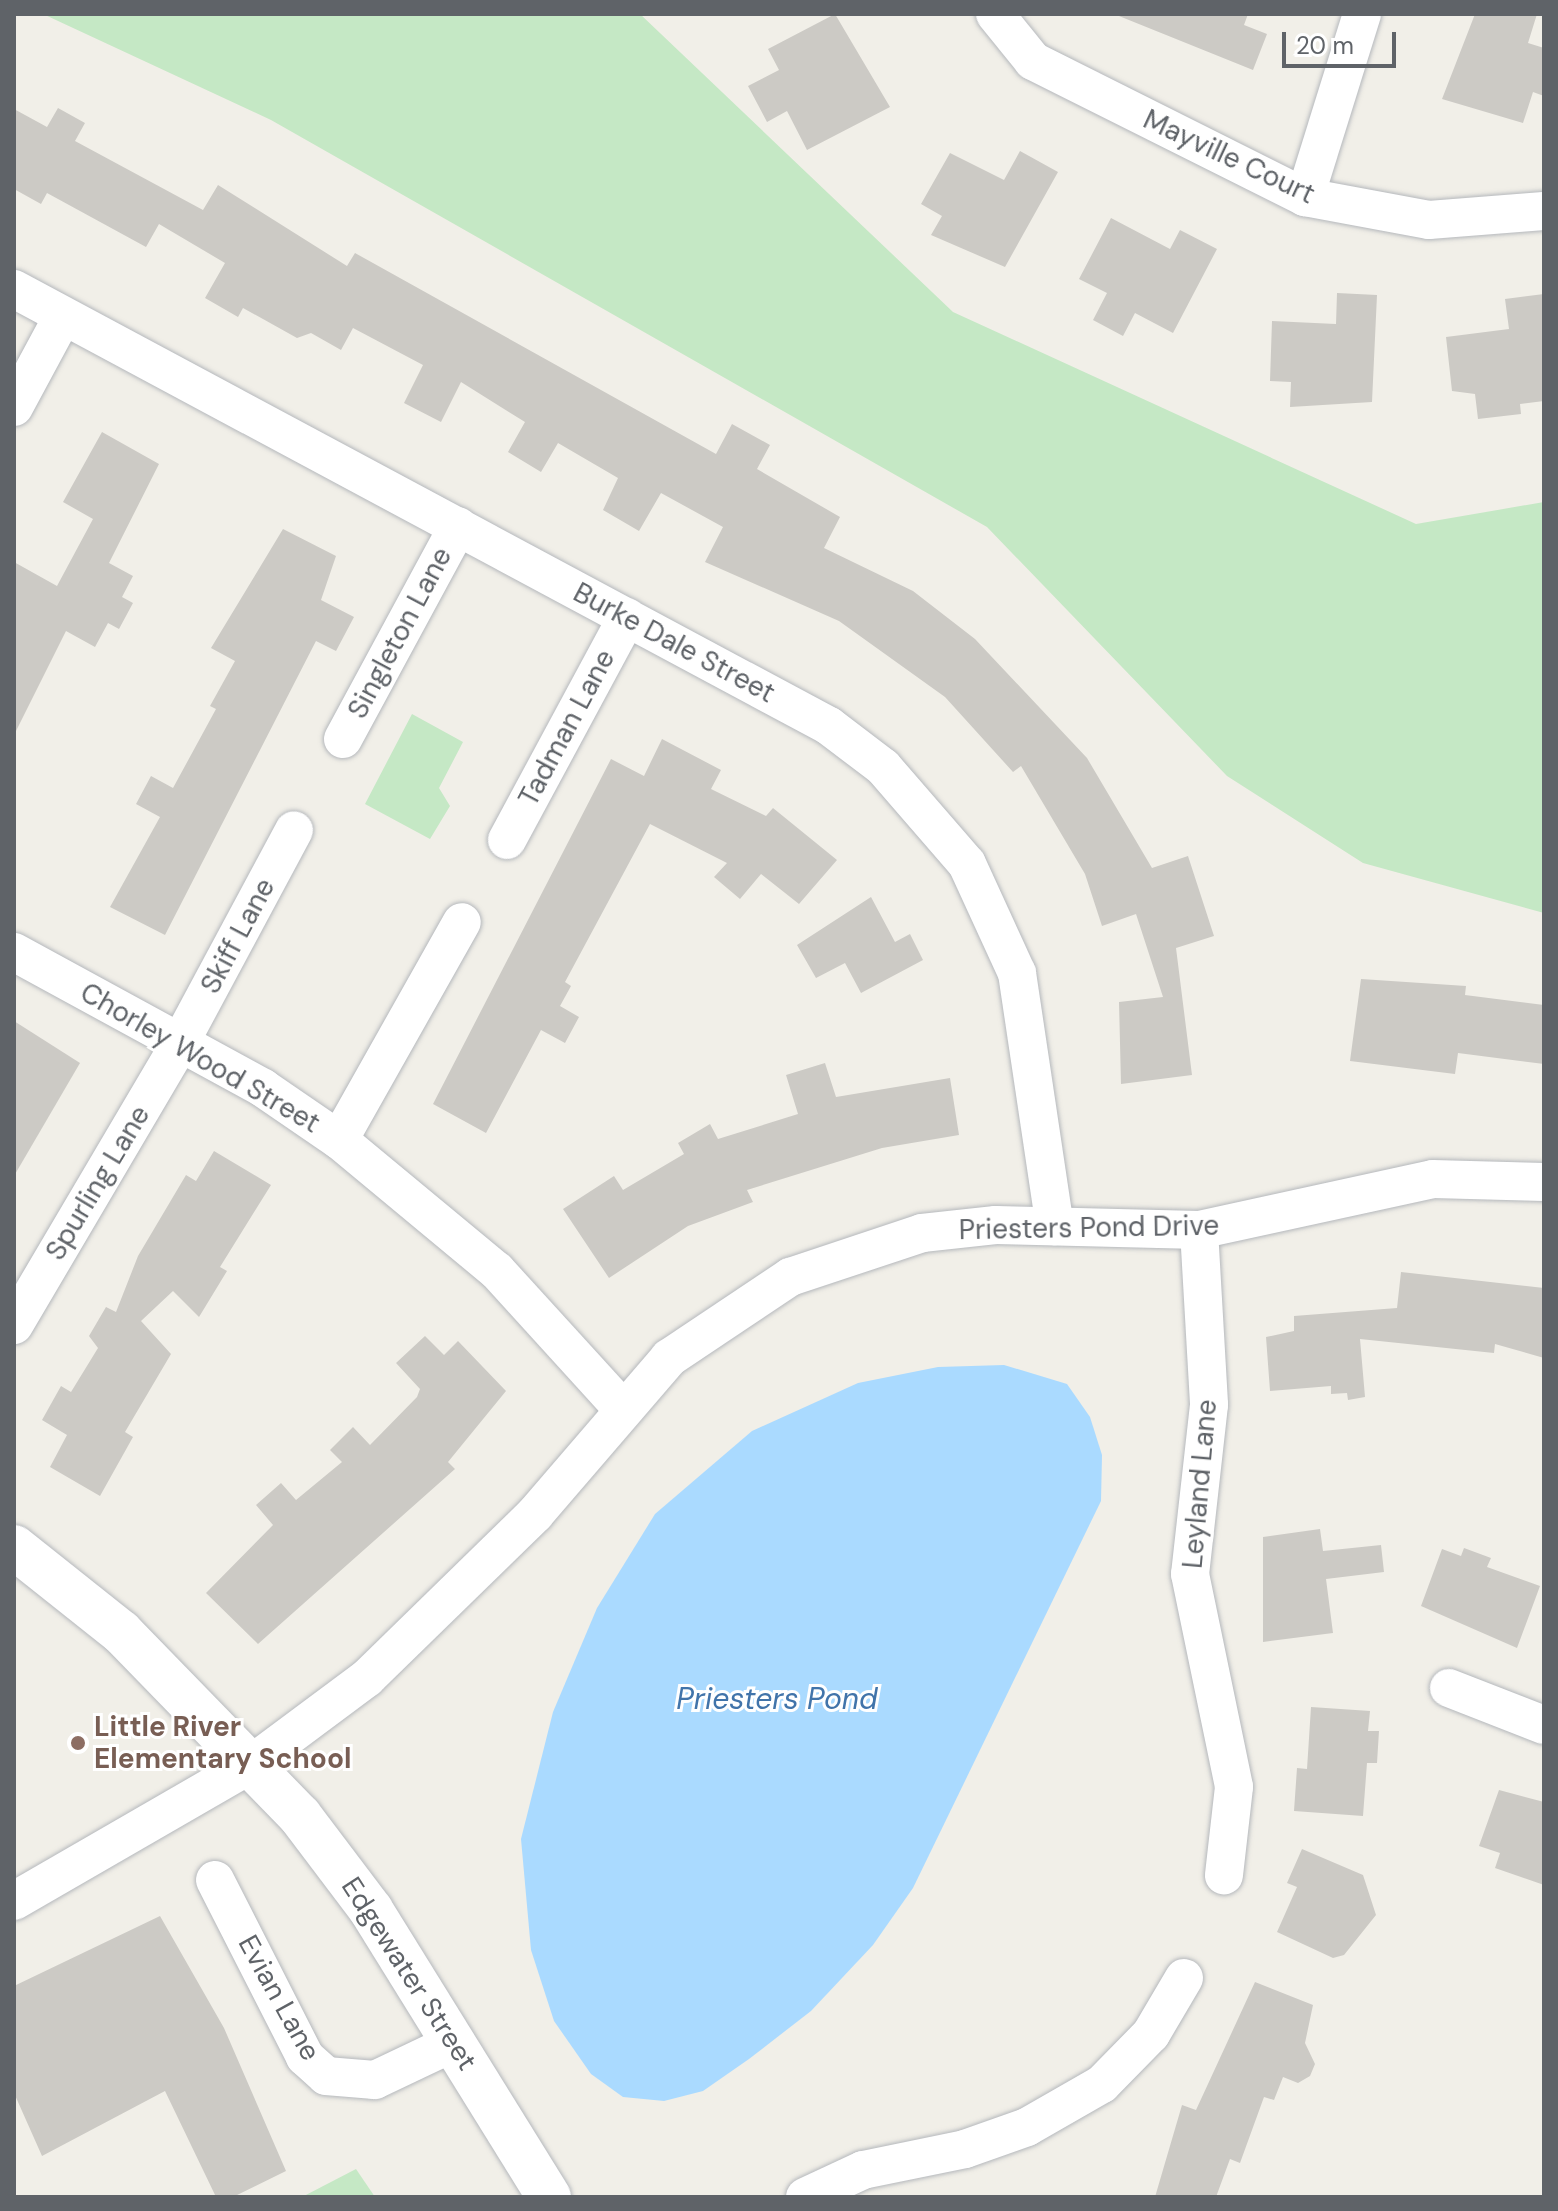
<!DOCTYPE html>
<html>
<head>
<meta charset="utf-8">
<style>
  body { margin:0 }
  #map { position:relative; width:1558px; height:2211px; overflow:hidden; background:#f1efe8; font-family:"DM Sans",sans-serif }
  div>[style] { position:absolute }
  .green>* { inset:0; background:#c5e8c5 }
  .water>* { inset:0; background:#aadaff }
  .building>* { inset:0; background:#cccac5 }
  .roads { filter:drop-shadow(0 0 2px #b5b8bc) drop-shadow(0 0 2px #b5b8bc) }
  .street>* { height:38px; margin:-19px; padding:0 19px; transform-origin:19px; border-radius:19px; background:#fff }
  .secondary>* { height:44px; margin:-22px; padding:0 22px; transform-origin:22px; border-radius:22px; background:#fff }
  .dots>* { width:22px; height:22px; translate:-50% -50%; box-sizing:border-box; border:4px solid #fff; border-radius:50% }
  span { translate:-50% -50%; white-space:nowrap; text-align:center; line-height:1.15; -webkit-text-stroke:6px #fff; paint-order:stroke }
  .street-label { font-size:28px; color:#5f6368 }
  .education-label { font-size:28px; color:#785e54; font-weight:700 }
  .left { translate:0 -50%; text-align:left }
  .water-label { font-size:30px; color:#4174aa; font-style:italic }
  .frame { position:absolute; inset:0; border:16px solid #5f6368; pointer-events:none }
  .scale { position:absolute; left:1282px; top:32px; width:114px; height:36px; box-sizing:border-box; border:4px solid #5f6368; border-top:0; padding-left:10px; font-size:24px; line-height:28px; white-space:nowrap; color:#5f6368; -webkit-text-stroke:6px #fff; paint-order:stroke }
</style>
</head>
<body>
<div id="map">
  <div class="green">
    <i style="clip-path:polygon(43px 14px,640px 14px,953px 312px,1416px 524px,1544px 502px,1544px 913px,1363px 863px,1227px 776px,987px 527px,271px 120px)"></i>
    <i style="clip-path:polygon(412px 714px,463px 742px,439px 788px,450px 806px,430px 839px,365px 804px)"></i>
    <i style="clip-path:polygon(356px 2169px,375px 2197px,302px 2197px)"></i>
  </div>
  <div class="water">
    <i style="clip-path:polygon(1004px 1365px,1067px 1384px,1090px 1417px,1102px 1455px,1101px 1501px,913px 1888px,873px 1945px,811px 2011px,749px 2059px,703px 2091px,664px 2101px,623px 2097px,591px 2074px,554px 2021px,531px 1950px,521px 1839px,553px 1712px,597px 1608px,655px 1514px,752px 1431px,858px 1383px,938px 1367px)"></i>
  </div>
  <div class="building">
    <i style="clip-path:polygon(835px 14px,890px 107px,807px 150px,787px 111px,767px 122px,748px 86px,779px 70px,768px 49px)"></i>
    <i style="clip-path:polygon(1114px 14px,1248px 14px,1244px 25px,1267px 34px,1253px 70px)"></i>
    <i style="clip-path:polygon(1475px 14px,1537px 14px,1528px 43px,1544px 48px,1544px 96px,1533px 92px,1523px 123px,1442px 99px)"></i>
    <i style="clip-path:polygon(58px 108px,85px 123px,75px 141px,203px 210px,218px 185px,347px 266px,355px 253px,716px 454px,732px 424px,770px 445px,757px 469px,840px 517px,824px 548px,913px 591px,975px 639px,1087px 758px,1152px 868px,1188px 856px,1214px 936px,1176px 948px,1192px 1075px,1121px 1084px,1119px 1002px,1163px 997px,1136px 914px,1102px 926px,1085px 874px,1021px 766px,1013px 772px,945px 697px,839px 621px,705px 562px,723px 527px,661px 493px,639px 531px,603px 510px,618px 478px,558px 443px,541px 472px,508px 452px,525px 422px,461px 382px,441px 422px,404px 403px,423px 365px,353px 328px,341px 350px,311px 333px,297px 338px,243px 308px,238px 317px,205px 298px,225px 263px,159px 224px,146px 247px,47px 193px,41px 204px,14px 189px,14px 109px,47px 127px)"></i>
    <i style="clip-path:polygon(1020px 151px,1058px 172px,1005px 267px,931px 235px,942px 216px,921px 204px,950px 153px,1004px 180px)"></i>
    <i style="clip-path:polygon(1111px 218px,1170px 249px,1180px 230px,1217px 249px,1173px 333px,1135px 313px,1123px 336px,1093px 320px,1107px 293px,1079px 279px)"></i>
    <i style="clip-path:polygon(1337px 293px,1377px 295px,1372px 402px,1290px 407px,1291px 382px,1270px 381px,1272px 321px,1336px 324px)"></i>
    <i style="clip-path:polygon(1544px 294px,1544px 401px,1520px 404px,1521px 414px,1478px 419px,1475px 394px,1452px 391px,1446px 337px,1509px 329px,1505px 299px)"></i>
    <i style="clip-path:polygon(102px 432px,159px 464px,109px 563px,133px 576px,122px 597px,133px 603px,119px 629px,108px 623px,95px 647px,66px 631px,14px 735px,14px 562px,57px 586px,93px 519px,63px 502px)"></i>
    <i style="clip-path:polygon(283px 529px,336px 556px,321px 600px,354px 617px,336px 651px,316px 641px,165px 935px,110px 907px,160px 817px,136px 804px,151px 776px,173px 788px,216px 709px,210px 706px,235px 661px,211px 648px)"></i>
    <i style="clip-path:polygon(662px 739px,721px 770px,711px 789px,766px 816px,773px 808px,837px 860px,799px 904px,761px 874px,740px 899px,714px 877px,727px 863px,650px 824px,565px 982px,571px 986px,560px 1006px,579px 1017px,565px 1043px,541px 1030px,486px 1133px,433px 1104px,611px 759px,644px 776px)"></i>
    <i style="clip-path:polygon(871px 897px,895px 942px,910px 934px,923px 960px,861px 993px,845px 963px,816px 978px,797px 945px)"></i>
    <i style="clip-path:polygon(1361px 979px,1466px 986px,1465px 995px,1544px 1005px,1544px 1064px,1458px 1053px,1455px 1074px,1350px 1061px)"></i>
    <i style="clip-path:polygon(14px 1021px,80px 1063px,14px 1176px)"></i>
    <i style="clip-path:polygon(825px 1063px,836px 1097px,950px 1078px,959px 1135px,882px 1148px,747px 1190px,753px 1202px,688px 1226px,609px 1278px,563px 1209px,614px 1176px,623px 1190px,684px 1154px,678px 1143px,710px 1124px,718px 1139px,798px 1114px,786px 1075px)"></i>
    <i style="clip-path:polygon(214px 1151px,271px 1185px,220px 1267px,227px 1271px,199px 1317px,173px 1291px,141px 1321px,171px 1354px,125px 1432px,133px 1437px,100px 1496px,50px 1467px,67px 1435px,42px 1420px,61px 1386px,71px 1392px,98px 1348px,89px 1336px,106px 1307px,116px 1312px,138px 1256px,186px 1175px,196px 1181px)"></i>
    <i style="clip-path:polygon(1401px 1272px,1544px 1288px,1544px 1358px,1495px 1344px,1494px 1353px,1360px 1339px,1365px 1397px,1348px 1400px,1347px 1393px,1331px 1394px,1331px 1386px,1270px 1391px,1266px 1337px,1294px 1331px,1294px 1316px,1397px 1308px)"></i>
    <i style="clip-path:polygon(425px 1336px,444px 1355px,458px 1341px,506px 1391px,448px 1462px,455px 1469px,258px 1644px,206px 1593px,273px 1525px,256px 1505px,281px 1483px,296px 1500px,342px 1462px,330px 1450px,353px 1427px,370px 1445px,417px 1397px,420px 1389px,396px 1363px)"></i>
    <i style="clip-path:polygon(1320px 1529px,1323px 1551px,1381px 1545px,1384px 1572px,1326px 1579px,1333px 1633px,1263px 1642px,1263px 1537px)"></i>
    <i style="clip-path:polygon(1464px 1548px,1491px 1558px,1487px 1567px,1540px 1586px,1517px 1648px,1421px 1606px,1442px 1549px,1461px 1556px)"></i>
    <i style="clip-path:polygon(1311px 1707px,1370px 1711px,1368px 1731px,1379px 1731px,1377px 1763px,1367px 1763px,1363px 1816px,1294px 1811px,1297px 1768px,1307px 1769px)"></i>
    <i style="clip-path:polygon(1499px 1790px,1544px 1802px,1544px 1885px,1495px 1868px,1500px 1853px,1479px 1846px)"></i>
    <i style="clip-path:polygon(1302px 1849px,1363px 1875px,1376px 1915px,1344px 1955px,1333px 1958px,1277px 1932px,1297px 1887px,1287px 1883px)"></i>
    <i style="clip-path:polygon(160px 1916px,224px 2028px,286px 2171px,233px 2197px,216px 2197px,165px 2091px,42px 2156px,14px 2093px,14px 1986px)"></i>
    <i style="clip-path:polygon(1255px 1982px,1313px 2005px,1305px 2043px,1315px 2064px,1310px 2076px,1298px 2083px,1283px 2077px,1274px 2100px,1264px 2097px,1240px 2163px,1230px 2159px,1216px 2197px,1155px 2197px,1182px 2105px,1196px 2110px)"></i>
  </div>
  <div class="roads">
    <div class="street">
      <i style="left:995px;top:14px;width:60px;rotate:51deg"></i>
      <i style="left:1033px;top:61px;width:304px;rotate:26.6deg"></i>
      <i style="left:1305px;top:197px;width:126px;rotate:10.5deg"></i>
      <i style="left:1429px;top:220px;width:115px;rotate:-4.5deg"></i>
      <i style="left:1305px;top:197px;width:192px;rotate:-72.7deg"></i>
      <i style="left:14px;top:289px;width:925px;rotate:28.2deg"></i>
      <i style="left:829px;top:726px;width:68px;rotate:37.2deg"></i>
      <i style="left:883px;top:767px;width:128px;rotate:49.1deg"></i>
      <i style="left:967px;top:864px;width:120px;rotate:65.4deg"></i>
      <i style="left:1017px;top:973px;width:256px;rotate:81.5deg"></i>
      <i style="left:14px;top:407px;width:103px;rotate:-61.7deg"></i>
      <i style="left:343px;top:739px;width:242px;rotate:-61.6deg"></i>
      <i style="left:507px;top:840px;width:253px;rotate:-61.7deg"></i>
      <i style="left:14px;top:952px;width:284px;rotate:28.6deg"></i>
      <i style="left:263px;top:1088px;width:92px;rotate:34.4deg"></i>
      <i style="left:339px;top:1140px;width:205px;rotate:39.7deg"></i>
      <i style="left:497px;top:1271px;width:183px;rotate:47.7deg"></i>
      <i style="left:339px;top:1140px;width:250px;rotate:-60.6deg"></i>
      <i style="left:1199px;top:1230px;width:175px;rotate:86.7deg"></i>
      <i style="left:1209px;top:1405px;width:170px;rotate:96.4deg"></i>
      <i style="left:1190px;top:1574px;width:217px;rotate:78.3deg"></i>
      <i style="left:1234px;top:1787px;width:89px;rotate:96.5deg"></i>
      <i style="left:14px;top:1325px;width:329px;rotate:-59.5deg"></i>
      <i style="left:181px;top:1041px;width:239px;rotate:-61.8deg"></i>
      <i style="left:1449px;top:1688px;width:102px;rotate:21.3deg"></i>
      <i style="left:215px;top:1880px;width:199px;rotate:63deg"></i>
      <i style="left:305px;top:2057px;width:28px;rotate:42deg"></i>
      <i style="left:326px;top:2076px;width:49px;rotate:4.7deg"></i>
      <i style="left:375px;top:2080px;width:89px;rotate:-25.4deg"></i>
      <i style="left:14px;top:1901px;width:276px;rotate:-30deg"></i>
      <i style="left:253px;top:1763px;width:142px;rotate:-36.7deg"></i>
      <i style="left:367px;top:1678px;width:235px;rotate:-44.3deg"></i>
      <i style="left:535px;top:1514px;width:206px;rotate:-49.3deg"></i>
      <i style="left:669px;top:1358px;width:146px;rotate:-33.8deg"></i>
      <i style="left:790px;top:1277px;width:139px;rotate:-18.4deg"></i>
      <i style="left:922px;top:1233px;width:74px;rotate:-6.2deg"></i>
      <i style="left:996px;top:1225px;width:203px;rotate:1.4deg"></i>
      <i style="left:1199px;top:1230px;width:239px;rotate:-12.3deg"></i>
      <i style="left:1433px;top:1179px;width:111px;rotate:1.5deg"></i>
      <i style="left:805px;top:2197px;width:64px;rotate:-25deg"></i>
      <i style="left:863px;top:2170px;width:104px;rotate:-11.6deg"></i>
      <i style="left:965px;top:2149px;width:66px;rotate:-19.5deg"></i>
      <i style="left:1027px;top:2127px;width:86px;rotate:-29.8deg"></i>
      <i style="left:1102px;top:2084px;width:70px;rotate:-45.6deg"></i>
      <i style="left:1151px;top:2034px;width:65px;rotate:-59.5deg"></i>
    </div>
    <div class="secondary">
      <i style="left:14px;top:1547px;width:137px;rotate:38.5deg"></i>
      <i style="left:121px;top:1632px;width:257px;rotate:45.8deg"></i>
      <i style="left:300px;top:1816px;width:118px;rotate:52.9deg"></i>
      <i style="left:371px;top:1910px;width:338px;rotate:58.2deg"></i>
    </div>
  </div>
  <div class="dots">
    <i style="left:78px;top:1743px;background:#8d6e63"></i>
  </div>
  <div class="street-label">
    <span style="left:1229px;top:157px;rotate:25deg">Mayville Court</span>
    <span style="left:400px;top:633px;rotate:-62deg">Singleton Lane</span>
    <span style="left:674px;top:643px;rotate:28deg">Burke Dale Street</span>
    <span style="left:567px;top:728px;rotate:-62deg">Tadman Lane</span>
    <span style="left:238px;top:936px;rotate:-62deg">Skiff Lane</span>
    <span style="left:200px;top:1058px;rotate:30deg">Chorley Wood Street</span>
    <span style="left:98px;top:1183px;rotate:-59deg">Spurling Lane</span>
    <span style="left:1089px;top:1228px;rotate:-1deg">Priesters Pond Drive</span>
    <span style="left:1200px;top:1484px;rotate:-85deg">Leyland Lane</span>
    <span style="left:409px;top:1974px;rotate:57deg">Edgewater Street</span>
    <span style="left:279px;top:1998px;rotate:61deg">Evian Lane</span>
  </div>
  <div class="education-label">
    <span class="left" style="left:94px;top:1743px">Little River<br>Elementary School</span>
  </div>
  <div class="water-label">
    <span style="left:777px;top:1699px">Priesters Pond</span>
  </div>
  <div class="frame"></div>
  <div class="scale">20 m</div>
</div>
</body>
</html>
